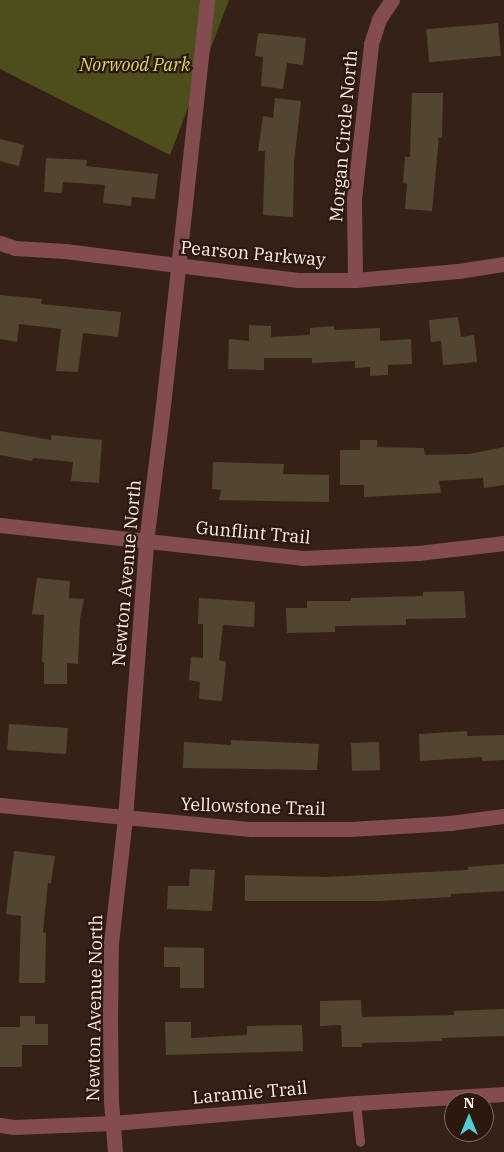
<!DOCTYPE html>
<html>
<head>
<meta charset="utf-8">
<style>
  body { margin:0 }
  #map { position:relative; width:504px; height:1152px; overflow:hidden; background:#362116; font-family:"IBM Plex Serif",serif }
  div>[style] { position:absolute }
  .green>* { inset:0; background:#4e4e1c }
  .building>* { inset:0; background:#534631; transform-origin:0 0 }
  .lane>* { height:9px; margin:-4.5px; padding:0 4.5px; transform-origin:4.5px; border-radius:4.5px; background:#834d50 }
  .street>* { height:15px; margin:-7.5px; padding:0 7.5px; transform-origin:7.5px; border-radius:7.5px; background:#834d50 }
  span { translate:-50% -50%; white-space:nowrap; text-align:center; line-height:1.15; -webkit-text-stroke:4.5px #2c180d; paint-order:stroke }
  .park-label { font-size:18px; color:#d7d86b; font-style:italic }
  .street-label { font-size:18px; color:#fdeee7 }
  .north { position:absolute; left:444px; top:1092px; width:50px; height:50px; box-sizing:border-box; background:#2c180d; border:1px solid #806e64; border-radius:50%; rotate:0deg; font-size:14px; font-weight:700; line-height:20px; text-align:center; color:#fdeee7 }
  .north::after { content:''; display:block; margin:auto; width:18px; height:22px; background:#52ccd5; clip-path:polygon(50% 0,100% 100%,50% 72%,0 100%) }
</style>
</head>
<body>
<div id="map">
  <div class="green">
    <i style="clip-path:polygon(0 0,229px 0,170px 155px,0 69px)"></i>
  </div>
  <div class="building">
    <i style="left:498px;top:23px;width:33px;height:72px;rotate:85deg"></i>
    <i style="clip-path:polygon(258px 33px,306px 38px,303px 65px,287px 63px,283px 89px,261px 86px,263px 57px,255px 56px)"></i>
    <i style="clip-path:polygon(412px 93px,443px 93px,442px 138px,439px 137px,432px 211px,405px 209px,407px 184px,403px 182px,405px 157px,410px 157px)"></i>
    <i style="clip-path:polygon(275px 98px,301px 101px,294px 162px,293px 217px,263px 215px,265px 151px,258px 151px,263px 116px,273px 118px)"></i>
    <i style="clip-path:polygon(0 139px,24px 145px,19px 166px,0 161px)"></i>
    <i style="clip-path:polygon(46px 158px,87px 160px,86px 166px,158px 174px,155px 199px,132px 197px,131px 206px,103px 203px,105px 185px,63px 182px,62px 193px,44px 192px)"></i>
    <i style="clip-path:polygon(0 295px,42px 299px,41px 304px,121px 312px,118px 337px,83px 333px,78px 372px,56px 371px,61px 329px,19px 324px,17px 342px,0 339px)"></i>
    <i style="clip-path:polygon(458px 317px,461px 337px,474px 335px,477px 362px,443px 365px,441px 341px,431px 342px,429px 320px)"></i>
    <i style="clip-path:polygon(249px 325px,271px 326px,271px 337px,310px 335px,310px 328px,334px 326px,334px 330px,380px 328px,380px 341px,411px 339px,412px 364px,388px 365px,388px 375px,370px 376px,370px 367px,355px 368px,355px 361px,312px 363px,312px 358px,264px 358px,264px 370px,228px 369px,229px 339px,249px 341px)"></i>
    <i style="clip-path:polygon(0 431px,51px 440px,51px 435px,102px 440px,99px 483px,71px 481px,73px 462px,33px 458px,32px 461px,0 455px)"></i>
    <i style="clip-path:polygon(360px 440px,377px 440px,377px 447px,424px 448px,425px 455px,469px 454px,504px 447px,504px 485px,484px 488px,483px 478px,439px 481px,441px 493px,364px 497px,364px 485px,340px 485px,340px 450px,360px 450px)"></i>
    <i style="clip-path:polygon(213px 462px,284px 464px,283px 474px,329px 475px,329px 502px,219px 500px,221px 490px,212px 489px)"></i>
    <i style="clip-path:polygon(37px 578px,70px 581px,69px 598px,84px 599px,80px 619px,78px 664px,67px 663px,67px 684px,44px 684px,44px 662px,42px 662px,44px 615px,32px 614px)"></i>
    <i style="clip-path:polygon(464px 591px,466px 618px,406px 619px,406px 625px,335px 626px,335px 632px,287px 633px,286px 608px,307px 608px,307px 601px,351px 601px,351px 598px,423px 596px,423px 592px)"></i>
    <i style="clip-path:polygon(199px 598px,255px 602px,254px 627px,223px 625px,219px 660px,226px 662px,222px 701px,199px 699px,200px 682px,189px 680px,191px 657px,203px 658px,203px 624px,198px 624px)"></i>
    <i style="left:9px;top:724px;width:59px;height:26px;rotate:4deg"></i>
    <i style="clip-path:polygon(467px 731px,467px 736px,504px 735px,504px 760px,482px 761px,482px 757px,420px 761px,419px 734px)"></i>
    <i style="clip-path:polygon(231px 740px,319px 744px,317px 770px,183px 768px,184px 742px,231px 745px)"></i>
    <i style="left:379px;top:742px;width:28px;height:28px;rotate:88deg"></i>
    <i style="clip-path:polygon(14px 851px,55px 856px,51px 883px,48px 883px,43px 932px,46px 933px,45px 983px,19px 983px,21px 916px,6px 914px)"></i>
    <i style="clip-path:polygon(504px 864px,504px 891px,451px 894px,451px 897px,379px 901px,245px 901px,245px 875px,326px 877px,468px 870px,468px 867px)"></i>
    <i style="clip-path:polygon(190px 869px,215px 870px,212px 911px,167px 909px,168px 886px,189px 886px)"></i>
    <i style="clip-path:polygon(164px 947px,204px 948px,204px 988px,180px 988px,180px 967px,164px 967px)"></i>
    <i style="clip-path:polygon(361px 1000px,362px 1017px,454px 1015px,454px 1011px,504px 1009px,504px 1036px,442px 1038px,442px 1041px,362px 1043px,362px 1047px,342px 1047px,341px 1025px,320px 1026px,320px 1001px)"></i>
    <i style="clip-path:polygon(20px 1016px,35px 1016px,35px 1024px,48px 1024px,48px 1045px,22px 1045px,22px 1067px,0 1067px,0 1027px,20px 1027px)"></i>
    <i style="clip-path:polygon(165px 1022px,191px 1022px,191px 1038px,247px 1035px,247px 1026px,302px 1025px,303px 1051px,166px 1055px)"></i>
  </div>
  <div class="lane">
    <i style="left:356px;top:1103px;width:39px;rotate:84deg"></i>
  </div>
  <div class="street">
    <i style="left:0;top:243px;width:16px;rotate:18deg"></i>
    <i style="left:15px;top:248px;width:50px;rotate:3.4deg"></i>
    <i style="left:65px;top:251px;width:235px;rotate:7.1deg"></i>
    <i style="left:298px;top:280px;width:57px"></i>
    <i style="left:355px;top:280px;width:103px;rotate:-5deg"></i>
    <i style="left:458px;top:271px;width:47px;rotate:-8.7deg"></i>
    <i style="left:355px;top:280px;width:81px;rotate:-90.7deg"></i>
    <i style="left:354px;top:199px;width:156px;rotate:-83.7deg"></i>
    <i style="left:371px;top:44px;width:26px;rotate:-72deg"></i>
    <i style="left:379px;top:19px;width:23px;rotate:-56deg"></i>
    <i style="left:0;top:525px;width:304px;rotate:6.2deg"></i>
    <i style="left:302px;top:558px;width:116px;rotate:-2.5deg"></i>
    <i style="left:418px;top:553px;width:87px;rotate:-6.6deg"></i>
    <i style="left:0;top:805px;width:252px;rotate:5.5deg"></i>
    <i style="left:251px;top:829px;width:99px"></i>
    <i style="left:350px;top:829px;width:100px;rotate:-3.4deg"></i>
    <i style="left:450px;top:823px;width:54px;rotate:-7.4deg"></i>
    <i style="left:0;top:1125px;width:14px;rotate:8deg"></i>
    <i style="left:14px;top:1127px;width:99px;rotate:-2.3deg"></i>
    <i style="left:113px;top:1123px;width:244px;rotate:-4.7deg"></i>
    <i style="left:356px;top:1103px;width:148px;rotate:-3.5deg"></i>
    <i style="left:115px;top:1152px;width:51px;rotate:-94.5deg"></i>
    <i style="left:111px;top:1101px;width:80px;rotate:-90.7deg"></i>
    <i style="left:110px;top:1021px;width:78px;rotate:-89.3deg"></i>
    <i style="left:111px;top:943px;width:126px;rotate:-83.6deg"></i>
    <i style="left:125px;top:818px;width:277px;rotate:-85.6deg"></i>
    <i style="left:146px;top:542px;width:146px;rotate:-82.9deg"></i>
    <i style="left:164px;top:397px;width:399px;rotate:-83.8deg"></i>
  </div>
  <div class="park-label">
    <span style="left:135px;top:65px">Norwood Park</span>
  </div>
  <div class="street-label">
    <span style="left:344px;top:136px;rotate:-85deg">Morgan Circle North</span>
    <span style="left:253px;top:254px;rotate:5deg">Pearson Parkway</span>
    <span style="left:253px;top:533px;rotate:5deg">Gunflint Trail</span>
    <span style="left:127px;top:573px;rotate:-85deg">Newton Avenue North</span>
    <span style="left:253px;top:807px;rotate:2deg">Yellowstone Trail</span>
    <span style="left:95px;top:1008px;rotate:-89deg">Newton Avenue North</span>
    <span style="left:250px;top:1093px;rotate:-5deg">Laramie Trail</span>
  </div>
  <div class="north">N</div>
</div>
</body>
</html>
